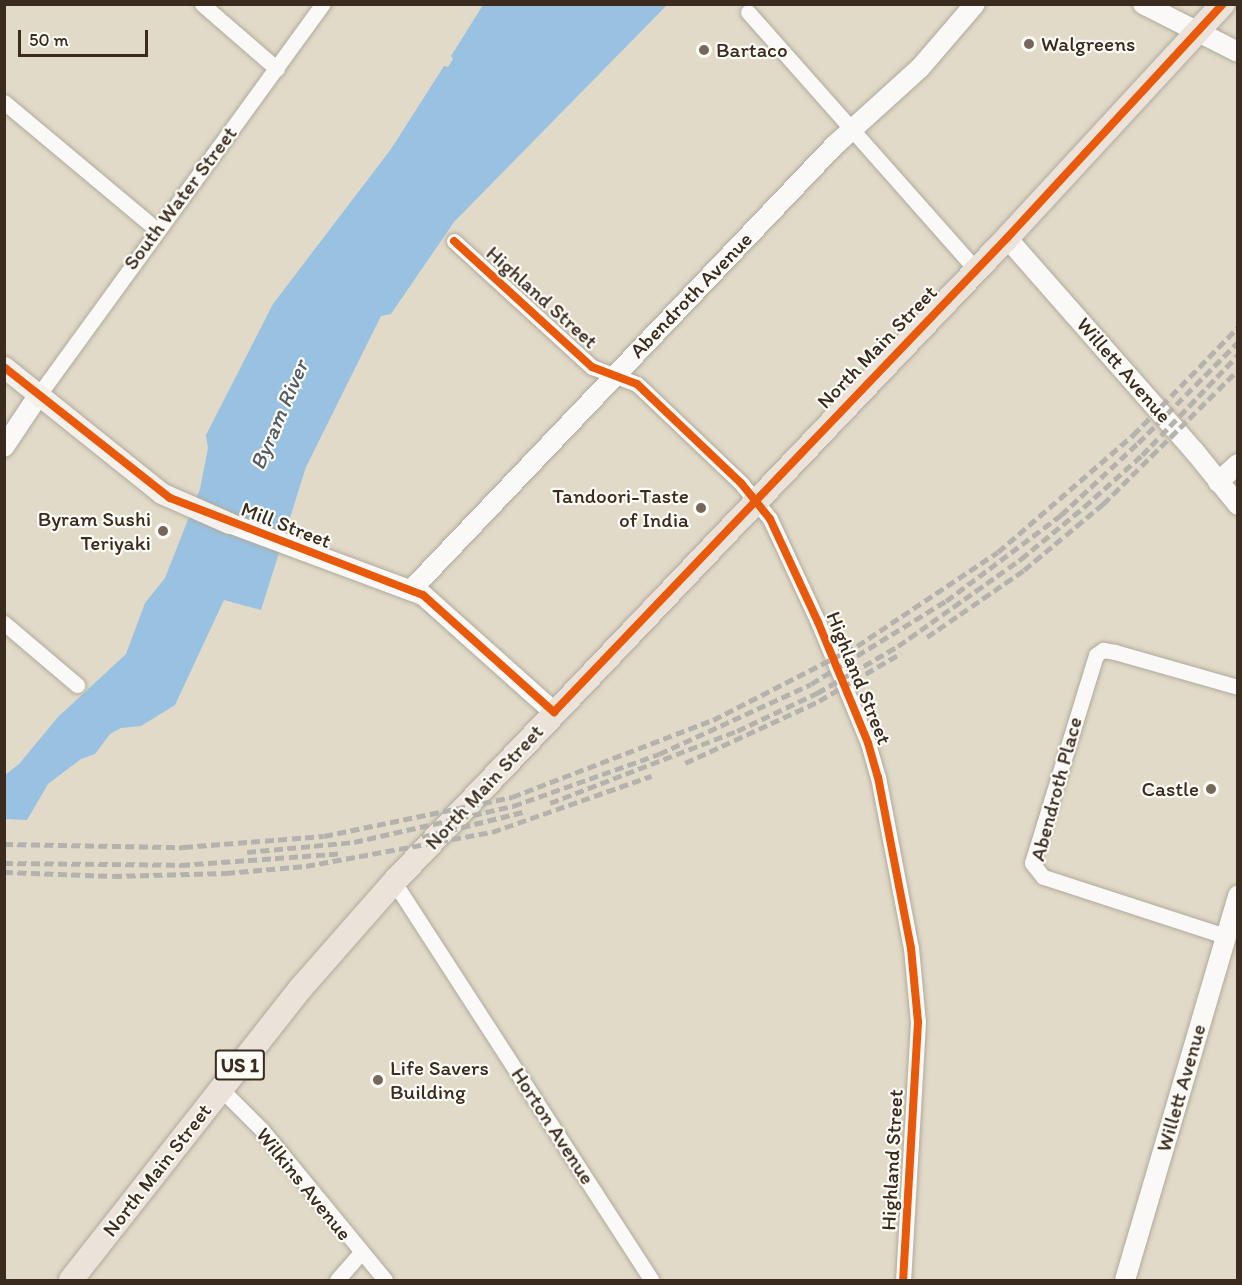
<!DOCTYPE html>
<html>
<head>
<meta charset="utf-8">
<style>
  body { margin:0 }
  #map { position:relative; width:1242px; height:1285px; overflow:hidden; background:#e2dac8; font-family:Itim,sans-serif }
  div>[style] { position:absolute }
  .water>* { inset:0; background:#99c2e2 }
  .roads { filter:drop-shadow(0 0 2px #b0aa9d) drop-shadow(0 0 2px #b0aa9d) }
  .minor>* { height:15px; margin:-7.5px; padding:0 7.5px; transform-origin:7.5px; border-radius:7.5px; background:#fbf9f7 }
  .tertiary>* { height:20px; margin:-10px; padding:0 10px; transform-origin:10px; border-radius:10px; background:#fbf9f7 }
  .secondary>* { height:21px; margin:-10.5px; padding:0 10.5px; transform-origin:10.5px; border-radius:10.5px; background:#f4f1ec }
  .primary>* { height:24px; margin:-12px; padding:0 12px; transform-origin:12px; border-radius:12px; background:#ebe3da }
  .rail>* { height:4.5px; margin-top:-2.25px; transform-origin:0; background:repeating-linear-gradient(90deg,#b5b2ae 0 9px,transparent 0 13.5px) }
  .cycleway>* { height:8px; margin:-4px; padding:0 4px; transform-origin:4px; border-radius:4px; background:#e8590c }
  .dots>* { width:16px; height:16px; translate:-50% -50%; box-sizing:border-box; border:3px solid #fdfcf7; border-radius:50% }
  span { translate:-50% -50%; white-space:nowrap; text-align:center; line-height:1.15; -webkit-text-stroke:4.5px #fdfcf7; paint-order:stroke }
  .shield-label span { padding:2px 4px; background:#fdfcf7; border:2px solid; border-radius:4px; -webkit-text-stroke-width:0 }
  .shield-label { font-size:20px; color:#3b2a1e; font-weight:700 }
  .poi-label { font-size:21px; color:#3b2a1e }
  .left { translate:0 -50%; text-align:left }
  .right { translate:-100% -50%; text-align:right }
  .street-label { font-size:21px; color:#3b2a1e }
  .water-label { font-size:22px; color:#515c66; font-style:italic }
  .frame { position:absolute; inset:0; border:6px solid #3b2a1e; pointer-events:none }
  .scale { position:absolute; left:18px; top:30px; width:130px; height:27px; box-sizing:border-box; border:3px solid #3b2a1e; border-top:0; padding-left:8px; font-size:18px; line-height:21px; white-space:nowrap; color:#3b2a1e; -webkit-text-stroke:4px #fdfcf7; paint-order:stroke }
</style>
</head>
<body>
<div id="map">
  <div class="water">
    <i style="clip-path:polygon(483px 5px,667px 5px,454px 222px,391px 314px,381px 316px,306px 467px,261px 610px,224px 600px,175px 705px,141px 726px,121px 728px,110px 734px,95px 754px,81px 759px,48px 784px,27px 820px,5px 819px,5px 775px,19px 764px,58px 717px,126px 654px,145px 603px,165px 578px,200px 489px,208px 448px,206px 435px,273px 304px,391px 149px,444px 66px,448px 67px,453px 59px,451px 56px)"></i>
  </div>
  <div class="roads">
    <div class="minor">
      <i style="left:202px;top:4px;width:99px;rotate:40.9deg"></i>
      <i style="left:748px;top:12px;width:344px;rotate:48.5deg"></i>
      <i style="left:4px;top:102px;width:198px;rotate:39.9deg"></i>
      <i style="left:454px;top:241px;width:187px;rotate:42.4deg"></i>
      <i style="left:592px;top:367px;width:48px;rotate:20.7deg"></i>
      <i style="left:637px;top:384px;width:144px;rotate:43.6deg"></i>
      <i style="left:741px;top:483px;width:46px;rotate:51.1deg"></i>
      <i style="left:770px;top:519px;width:114px;rotate:65deg"></i>
      <i style="left:818px;top:622px;width:131px;rotate:67.5deg"></i>
      <i style="left:868px;top:743px;width:35px;rotate:74deg"></i>
      <i style="left:878px;top:777px;width:174px;rotate:79.1deg"></i>
      <i style="left:911px;top:948px;width:74px;rotate:84.6deg"></i>
      <i style="left:918px;top:1022px;width:258px;rotate:93.3deg"></i>
      <i style="left:40px;top:393px;width:481px;rotate:-54deg"></i>
      <i style="left:4px;top:623px;width:96px;rotate:40.3deg"></i>
      <i style="left:394px;top:882px;width:474px;rotate:57.1deg"></i>
      <i style="left:1225px;top:936px;width:191px;rotate:-162deg"></i>
      <i style="left:1043px;top:877px;width:18px;rotate:-128deg"></i>
      <i style="left:1032px;top:863px;width:218px;rotate:-72.9deg"></i>
      <i style="left:1096px;top:655px;width:9px;rotate:-36deg"></i>
      <i style="left:1103px;top:650px;width:12px;rotate:9deg"></i>
      <i style="left:1115px;top:652px;width:128px;rotate:15.9deg"></i>
      <i style="left:221px;top:1089px;width:58px;rotate:45deg"></i>
      <i style="left:262px;top:1130px;width:194px;rotate:50.6deg"></i>
      <i style="left:337px;top:1280px;width:35px;rotate:-49deg"></i>
    </div>
    <div class="tertiary">
      <i style="left:1143px;top:4px;width:106px;rotate:26.8deg"></i>
      <i style="left:1007px;top:238px;width:285px;rotate:48.7deg"></i>
      <i style="left:1195px;top:452px;width:68px;rotate:50.9deg"></i>
      <i style="left:4px;top:447px;width:65px;rotate:-56.3deg"></i>
      <i style="left:1218px;top:482px;width:27px;rotate:-42deg"></i>
      <i style="left:229px;top:523px;width:207px;rotate:20.4deg"></i>
      <i style="left:423px;top:595px;width:176px;rotate:41.8deg"></i>
      <i style="left:412px;top:589px;width:613px;rotate:-46.39deg"></i>
      <i style="left:835px;top:145px;width:115px;rotate:-42.2deg"></i>
      <i style="left:920px;top:68px;width:84px;rotate:-49.3deg"></i>
      <i style="left:1125px;top:1280px;width:401px;rotate:-73.6deg"></i>
    </div>
    <div class="secondary">
      <i style="left:4px;top:367px;width:201px;rotate:38.7deg"></i>
      <i style="left:161px;top:493px;width:74px;rotate:23.8deg"></i>
    </div>
    <div class="primary">
      <i style="left:71px;top:1280px;width:370px;rotate:-51.8deg"></i>
      <i style="left:300px;top:989px;width:142px;rotate:-48.7deg"></i>
      <i style="left:394px;top:882px;width:889px;rotate:-46.41deg"></i>
      <i style="left:1007px;top:238px;width:318px;rotate:-47.3deg"></i>
    </div>
  </div>
  <div class="rail">
    <i style="left:927px;top:637px;width:118px;rotate:-34.6deg"></i>
    <i style="left:1024px;top:570px;width:103px;rotate:-39.9deg"></i>
    <i style="left:1103px;top:504px;width:190px;rotate:-44.8deg"></i>
    <i style="left:685px;top:763px;width:148px;rotate:-24.8deg"></i>
    <i style="left:819px;top:701px;width:95px;rotate:-30.3deg"></i>
    <i style="left:550px;top:803px;width:200px;rotate:-21.1deg"></i>
    <i style="left:737px;top:731px;width:89px;rotate:-25.4deg"></i>
    <i style="left:817px;top:693px;width:94px;rotate:-30.1deg"></i>
    <i style="left:898px;top:646px;width:151px;rotate:-35.3deg"></i>
    <i style="left:1021px;top:559px;width:82px;rotate:-39.5deg"></i>
    <i style="left:1084px;top:507px;width:78px;rotate:-41.9deg"></i>
    <i style="left:1142px;top:455px;width:139px;rotate:-46.2deg"></i>
    <i style="left:422px;top:837px;width:108px;rotate:-13.9deg"></i>
    <i style="left:4px;top:844px;width:180px;rotate:1deg"></i>
    <i style="left:184px;top:847px;width:140px;rotate:-4.5deg"></i>
    <i style="left:324px;top:836px;width:192px;rotate:-11.7deg"></i>
    <i style="left:512px;top:797px;width:215px;rotate:-21deg"></i>
    <i style="left:713px;top:720px;width:162px;rotate:-27.2deg"></i>
    <i style="left:857px;top:646px;width:169px;rotate:-33.7deg"></i>
    <i style="left:998px;top:552px;width:179px;rotate:-40.9deg"></i>
    <i style="left:1133px;top:435px;width:151px;rotate:-45.8deg"></i>
    <i style="left:247px;top:852px;width:107px;rotate:-5.3deg"></i>
    <i style="left:354px;top:842px;width:163px;rotate:-12.8deg"></i>
    <i style="left:513px;top:806px;width:155px;rotate:-19.6deg"></i>
    <i style="left:659px;top:754px;width:167px;rotate:-24.7deg"></i>
    <i style="left:811px;top:684px;width:158px;rotate:-31.6deg"></i>
    <i style="left:946px;top:601px;width:144px;rotate:-36.8deg"></i>
    <i style="left:1061px;top:515px;width:105px;rotate:-43.1deg"></i>
    <i style="left:1138px;top:443px;width:142px;rotate:-45.3deg"></i>
    <i style="left:4px;top:863px;width:177px;rotate:0.6deg"></i>
    <i style="left:181px;top:865px;width:162px;rotate:-4.2deg"></i>
    <i style="left:4px;top:872px;width:109px;rotate:2.1deg"></i>
    <i style="left:113px;top:876px;width:113px;rotate:-1.5deg"></i>
    <i style="left:226px;top:873px;width:80px;rotate:-5deg"></i>
    <i style="left:306px;top:866px;width:189px;rotate:-10.4deg"></i>
    <i style="left:492px;top:832px;width:169px;rotate:-19.4deg"></i>
  </div>
  <div class="cycleway">
    <i style="left:454px;top:241px;width:187px;rotate:42.4deg"></i>
    <i style="left:592px;top:367px;width:48px;rotate:20.7deg"></i>
    <i style="left:637px;top:384px;width:144px;rotate:43.6deg"></i>
    <i style="left:741px;top:483px;width:46px;rotate:51.1deg"></i>
    <i style="left:770px;top:519px;width:114px;rotate:65deg"></i>
    <i style="left:818px;top:622px;width:131px;rotate:67.5deg"></i>
    <i style="left:868px;top:743px;width:35px;rotate:74deg"></i>
    <i style="left:878px;top:777px;width:174px;rotate:79.1deg"></i>
    <i style="left:911px;top:948px;width:74px;rotate:84.6deg"></i>
    <i style="left:918px;top:1022px;width:258px;rotate:93.3deg"></i>
    <i style="left:4px;top:367px;width:211px;rotate:38.3deg"></i>
    <i style="left:170px;top:498px;width:271px;rotate:21deg"></i>
    <i style="left:423px;top:595px;width:176px;rotate:41.8deg"></i>
    <i style="left:554px;top:712px;width:656px;rotate:-46.3deg"></i>
    <i style="left:1007px;top:238px;width:318px;rotate:-47.3deg"></i>
  </div>
  <div class="dots">
    <i style="left:1029px;top:44px;background:#75685a"></i>
    <i style="left:704px;top:50px;background:#75685a"></i>
    <i style="left:701px;top:508px;background:#75685a"></i>
    <i style="left:163px;top:531px;background:#75685a"></i>
    <i style="left:1211px;top:789px;background:#75685a"></i>
    <i style="left:378px;top:1080px;background:#75685a"></i>
  </div>
  <div class="shield-label">
    <span style="left:240px;top:1065px">US 1</span>
  </div>
  <div class="poi-label">
    <span class="left" style="left:1041px;top:44px">Walgreens</span>
    <span class="left" style="left:716px;top:50px">Bartaco</span>
    <span class="right" style="left:689px;top:508px">Tandoori-Taste<br>of India</span>
    <span class="right" style="left:151px;top:531px">Byram Sushi<br>Teriyaki</span>
    <span class="right" style="left:1199px;top:789px">Castle</span>
    <span class="left" style="left:390px;top:1080px">Life Savers<br>Building</span>
  </div>
  <div class="street-label">
    <span style="left:180px;top:198px;rotate:-53deg">South Water Street</span>
    <span style="left:691px;top:295px;rotate:-46deg">Abendroth Avenue</span>
    <span style="left:542px;top:297px;rotate:42deg">Highland Street</span>
    <span style="left:877px;top:347px;rotate:-46deg">North Main Street</span>
    <span style="left:1124px;top:370px;rotate:49deg">Willett Avenue</span>
    <span style="left:286px;top:525px;rotate:21deg">Mill Street</span>
    <span style="left:859px;top:678px;rotate:68deg">Highland Street</span>
    <span style="left:484px;top:787px;rotate:-47deg">North Main Street</span>
    <span style="left:1056px;top:789px;rotate:-75deg">Abendroth Place</span>
    <span style="left:1181px;top:1088px;rotate:-74deg">Willett Avenue</span>
    <span style="left:553px;top:1126px;rotate:57deg">Horton Avenue</span>
    <span style="left:892px;top:1160px;rotate:-87deg">Highland Street</span>
    <span style="left:157px;top:1170px;rotate:-52deg">North Main Street</span>
    <span style="left:304px;top:1184px;rotate:51deg">Wilkins Avenue</span>
  </div>
  <div class="water-label">
    <span style="left:279px;top:415px;rotate:-67deg">Byram River</span>
  </div>
  <div class="frame"></div>
  <div class="scale">50 m</div>
</div>
</body>
</html>
